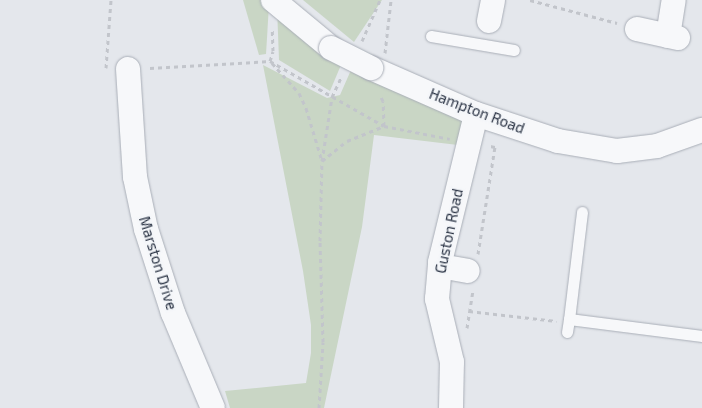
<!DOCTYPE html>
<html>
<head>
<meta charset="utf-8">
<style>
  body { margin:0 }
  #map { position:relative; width:702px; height:408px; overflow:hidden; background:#e4e7ec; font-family:"Exo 2",sans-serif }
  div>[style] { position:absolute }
  .green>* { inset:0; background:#c9d6c5 }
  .path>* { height:3px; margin-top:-1.5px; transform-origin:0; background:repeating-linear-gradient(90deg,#c2c5cb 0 4px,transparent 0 8px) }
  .roads { filter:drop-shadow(0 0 1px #a9aeb7) drop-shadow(0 0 1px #a9aeb7) }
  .service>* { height:11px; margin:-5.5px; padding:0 5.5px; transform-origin:5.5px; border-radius:5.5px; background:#f7f8fa }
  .minor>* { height:24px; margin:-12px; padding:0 12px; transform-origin:12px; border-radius:12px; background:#f7f8fa }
  .bridges { filter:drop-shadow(0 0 1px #a9aeb7) drop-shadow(0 0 1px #a9aeb7) }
  .minor-bridge>* { height:24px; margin:-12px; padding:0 12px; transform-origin:12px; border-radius:12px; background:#f7f8fa }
  span { translate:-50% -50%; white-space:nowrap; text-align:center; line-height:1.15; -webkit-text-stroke:4.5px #f4f6f9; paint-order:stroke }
  .street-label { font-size:15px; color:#2b3445 }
</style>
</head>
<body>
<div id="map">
  <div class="green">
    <i style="clip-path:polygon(243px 0,266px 0,269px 5px,266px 54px,259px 55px)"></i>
    <i style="clip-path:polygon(303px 0,382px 0,354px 42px)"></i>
    <i style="clip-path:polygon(277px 7px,341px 65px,330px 91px,279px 60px)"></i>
    <i style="clip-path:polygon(263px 65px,327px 98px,340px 95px,351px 70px,453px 113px,464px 123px,458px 145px,374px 135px,362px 227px,324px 408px,230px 408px,225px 391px,306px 383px,311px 353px,311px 325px,303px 271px)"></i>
  </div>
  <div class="path">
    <i style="left:530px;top:0;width:90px;rotate:14.8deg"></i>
    <i style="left:362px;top:41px;width:45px;rotate:-66.3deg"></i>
    <i style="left:385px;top:53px;width:53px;rotate:-83.5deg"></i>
    <i style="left:270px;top:61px;width:10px;rotate:-73deg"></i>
    <i style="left:273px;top:51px;width:23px;rotate:-92deg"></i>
    <i style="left:272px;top:63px;width:40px;rotate:48deg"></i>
    <i style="left:299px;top:93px;width:17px;rotate:65deg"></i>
    <i style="left:306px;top:108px;width:55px;rotate:73.2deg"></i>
    <i style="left:322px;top:161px;width:32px;rotate:-39deg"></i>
    <i style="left:347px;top:141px;width:40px;rotate:-22deg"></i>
    <i style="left:384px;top:126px;width:25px;rotate:-92deg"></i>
    <i style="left:383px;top:101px;width:4px;rotate:-117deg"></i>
    <i style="left:106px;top:68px;width:68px;rotate:-85.8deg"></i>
    <i style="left:150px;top:68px;width:120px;rotate:-3.3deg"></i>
    <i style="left:270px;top:61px;width:131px;rotate:29.7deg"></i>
    <i style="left:384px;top:126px;width:67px;rotate:11.1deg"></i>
    <i style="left:478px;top:254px;width:108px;rotate:-81deg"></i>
    <i style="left:495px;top:147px;width:5px;rotate:-169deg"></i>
    <i style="left:469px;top:311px;width:88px;rotate:6.6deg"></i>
    <i style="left:467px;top:328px;width:38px;rotate:-81deg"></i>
    <i style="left:319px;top:408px;width:66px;rotate:-86.5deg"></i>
    <i style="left:323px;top:342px;width:101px;rotate:-91.7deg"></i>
    <i style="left:320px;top:241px;width:80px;rotate:-88.6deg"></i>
    <i style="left:322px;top:161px;width:65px;rotate:-81.1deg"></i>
    <i style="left:332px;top:97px;width:23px;rotate:-65deg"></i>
  </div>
  <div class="roads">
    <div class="service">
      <i style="left:431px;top:36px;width:84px;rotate:9.6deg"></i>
      <i style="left:582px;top:212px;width:108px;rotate:96.9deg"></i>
      <i style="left:569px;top:319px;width:134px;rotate:7.3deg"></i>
      <i style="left:567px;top:332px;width:13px;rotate:-81deg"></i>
    </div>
    <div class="minor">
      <i style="left:273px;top:0;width:75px;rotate:39.6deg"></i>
      <i style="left:489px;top:21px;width:21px;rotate:-79deg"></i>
      <i style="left:637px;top:29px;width:42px;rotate:12.4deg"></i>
      <i style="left:668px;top:36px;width:36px;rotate:-81deg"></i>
      <i style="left:371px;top:68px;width:115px;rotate:23.7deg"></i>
      <i style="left:476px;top:114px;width:86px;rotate:18.2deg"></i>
      <i style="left:558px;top:141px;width:60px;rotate:9.6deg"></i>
      <i style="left:617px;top:151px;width:40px;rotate:-7.1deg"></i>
      <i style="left:657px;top:146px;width:48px;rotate:-19.6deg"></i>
      <i style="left:128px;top:69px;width:108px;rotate:86.3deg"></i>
      <i style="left:135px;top:177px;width:53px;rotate:78.1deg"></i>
      <i style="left:146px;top:229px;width:88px;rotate:72.2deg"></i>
      <i style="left:173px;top:313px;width:103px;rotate:67.2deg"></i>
      <i style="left:440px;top:266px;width:28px;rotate:10deg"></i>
      <i style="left:451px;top:408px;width:46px;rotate:-88.8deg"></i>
      <i style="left:452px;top:362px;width:65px;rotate:-103.4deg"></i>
      <i style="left:437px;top:299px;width:37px;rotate:-85deg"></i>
      <i style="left:440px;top:262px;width:152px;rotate:-76.3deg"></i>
    </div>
  </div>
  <div class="bridges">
    <div class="minor-bridge">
      <i style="left:331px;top:48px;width:45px;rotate:26.6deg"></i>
    </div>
  </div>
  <div class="street-label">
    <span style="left:477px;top:111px;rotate:21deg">Hampton Road</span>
    <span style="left:449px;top:231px;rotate:-78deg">Guston Road</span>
    <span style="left:158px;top:263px;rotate:73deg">Marston Drive</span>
  </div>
</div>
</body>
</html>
